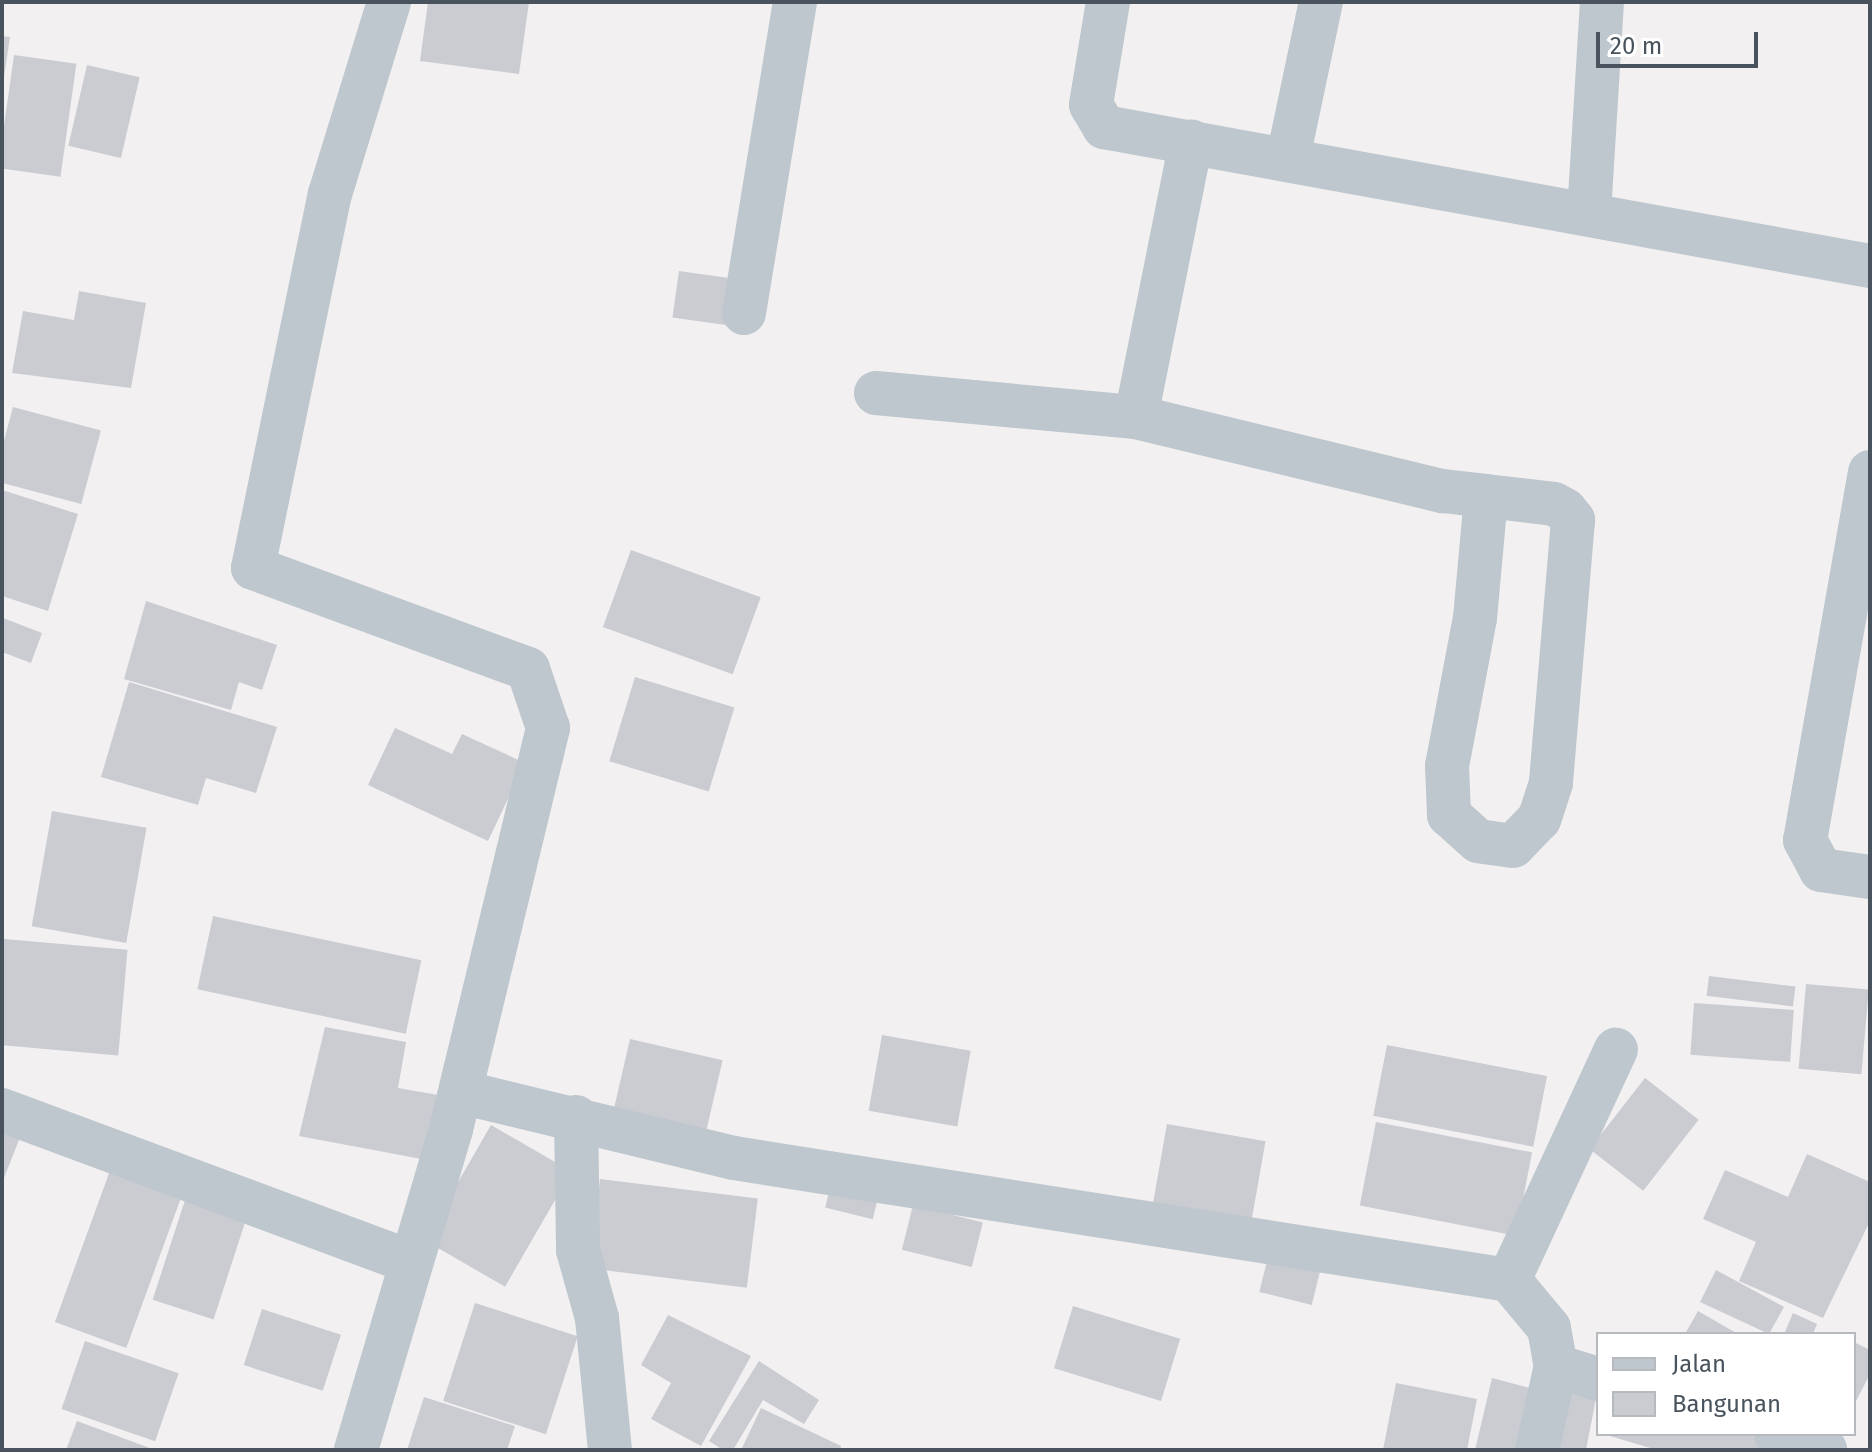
<!DOCTYPE html>
<html>
<head>
<meta charset="utf-8">
<style>
  body { margin:0 }
  #map { position:relative; width:1872px; height:1452px; overflow:hidden; background:#f2f0f0; font-family:"Fira Sans",sans-serif }
  div>[style] { position:absolute }
  .building>* { inset:0; background:#caccd2; transform-origin:0 0 }
  .minor>* { height:44px; margin:-22px; padding:0 22px; transform-origin:22px; border-radius:22px; background:#bec7ce }
  span { translate:-50% -50%; white-space:nowrap; text-align:center; line-height:1.15; -webkit-text-stroke:8px #fff; paint-order:stroke }
  .frame { position:absolute; inset:0; border:4px solid #48535d; pointer-events:none }
  .legend { position:absolute; left:1596px; top:1332px; width:260px; height:104px; box-sizing:border-box; background:#fff; border:2px solid #b6babe; margin:0; padding:10px 14px; list-style:none; font-size:24px; color:#48535d }
  .legend li { display:flex; align-items:center; gap:16px; height:40px }
  .legend b { width:40px; border:2px solid #b6babe }
  .scale { position:absolute; left:1596px; top:32px; width:162px; height:36px; box-sizing:border-box; border:4px solid #48535d; border-top:0; padding-left:10px; font-size:24px; line-height:28px; white-space:nowrap; color:#48535d; -webkit-text-stroke:6px #fff; paint-order:stroke }
</style>
</head>
<body>
<div id="map">
  <div class="building">
    <i style="clip-path:polygon(428px 2px,529px 2px,519px 74px,420px 61px)"></i>
    <i style="clip-path:polygon(2px 36px,10px 37px,4px 77px,2px 77px)"></i>
    <i style="left:14px;top:55px;width:63px;height:114px;rotate:8deg"></i>
    <i style="left:87px;top:65px;width:54px;height:83px;rotate:13deg"></i>
    <i style="left:679px;top:271px;width:63px;height:47px;rotate:8deg"></i>
    <i style="clip-path:polygon(79px 291px,146px 303px,131px 388px,12px 373px,23px 311px,74px 320px)"></i>
    <i style="left:13px;top:407px;width:91px;height:76px;rotate:15deg"></i>
    <i style="clip-path:polygon(2px 490px,78px 514px,48px 611px,2px 596px)"></i>
    <i style="left:631px;top:550px;width:138px;height:82px;rotate:20deg"></i>
    <i style="clip-path:polygon(146px 601px,277px 645px,262px 690px,239px 682px,231px 710px,124px 679px)"></i>
    <i style="clip-path:polygon(3px 618px,42px 633px,31px 663px,2px 652px)"></i>
    <i style="left:635px;top:677px;width:104px;height:88px;rotate:17deg"></i>
    <i style="clip-path:polygon(129px 682px,277px 727px,256px 793px,206px 778px,198px 805px,101px 777px)"></i>
    <i style="clip-path:polygon(395px 728px,452px 754px,462px 734px,525px 763px,488px 841px,368px 785px)"></i>
    <i style="left:52px;top:811px;width:96px;height:117px;rotate:10deg"></i>
    <i style="left:213px;top:916px;width:213px;height:75px;rotate:12deg"></i>
    <i style="left:4px;top:939px;width:124px;height:106px;rotate:5deg"></i>
    <i style="left:1709px;top:976px;width:87px;height:20px;rotate:7deg"></i>
    <i style="left:1806px;top:984px;width:63px;height:85px;rotate:5deg"></i>
    <i style="left:1694px;top:1003px;width:100px;height:52px;rotate:4deg"></i>
    <i style="clip-path:polygon(325px 1027px,406px 1042px,398px 1088px,444px 1096px,432px 1161px,299px 1136px)"></i>
    <i style="left:882px;top:1035px;width:90px;height:77px;rotate:10deg"></i>
    <i style="left:630px;top:1039px;width:95px;height:82px;rotate:13deg"></i>
    <i style="left:1387px;top:1045px;width:163px;height:72px;rotate:11deg"></i>
    <i style="left:1645px;top:1078px;width:68px;height:90px;rotate:38deg"></i>
    <i style="left:1376px;top:1122px;width:159px;height:85px;rotate:11deg"></i>
    <i style="left:1167px;top:1124px;width:100px;height:91px;rotate:10deg"></i>
    <i style="left:491px;top:1125px;width:93px;height:133px;rotate:30deg"></i>
    <i style="clip-path:polygon(2px 1127px,21px 1135px,2px 1183px)"></i>
    <i style="clip-path:polygon(1807px 1154px,1870px 1182px,1870px 1221px,1823px 1318px,1739px 1281px,1756px 1242px,1703px 1219px,1725px 1170px,1788px 1197px)"></i>
    <i style="left:112px;top:1165px;width:76px;height:167px;rotate:20deg"></i>
    <i style="left:600px;top:1179px;width:159px;height:90px;rotate:7deg"></i>
    <i style="left:830px;top:1188px;width:49px;height:20px;rotate:14deg"></i>
    <i style="left:186px;top:1197px;width:64px;height:108px;rotate:18deg"></i>
    <i style="left:913px;top:1205px;width:72px;height:46px;rotate:14deg"></i>
    <i style="left:1268px;top:1257px;width:54px;height:36px;rotate:14deg"></i>
    <i style="clip-path:polygon(1716px 1270px,1784px 1307px,1769px 1334px,1700px 1302px)"></i>
    <i style="left:475px;top:1303px;width:108px;height:103px;rotate:18deg"></i>
    <i style="left:1073px;top:1306px;width:112px;height:65px;rotate:17deg"></i>
    <i style="left:262px;top:1309px;width:83px;height:59px;rotate:18deg"></i>
    <i style="clip-path:polygon(1698px 1311px,1738px 1334px,1685px 1334px)"></i>
    <i style="clip-path:polygon(1793px 1313px,1817px 1324px,1813px 1334px,1784px 1334px)"></i>
    <i style="clip-path:polygon(668px 1315px,751px 1356px,701px 1446px,651px 1419px,671px 1383px,641px 1365px)"></i>
    <i style="left:85px;top:1341px;width:99px;height:72px;rotate:19deg"></i>
    <i style="clip-path:polygon(1854px 1342px,1870px 1350px,1870px 1374px,1854px 1405px)"></i>
    <i style="clip-path:polygon(759px 1361px,819px 1400px,804px 1424px,763px 1400px,733px 1450px,723px 1450px,709px 1441px)"></i>
    <i style="clip-path:polygon(1492px 1378px,1545px 1392px,1531px 1450px,1475px 1450px)"></i>
    <i style="clip-path:polygon(1563px 1380px,1598px 1388px,1586px 1450px,1545px 1450px)"></i>
    <i style="clip-path:polygon(1396px 1383px,1477px 1399px,1467px 1450px,1383px 1450px)"></i>
    <i style="clip-path:polygon(424px 1397px,515px 1426px,507px 1450px,407px 1450px)"></i>
    <i style="clip-path:polygon(761px 1408px,841px 1446px,840px 1450px,741px 1450px)"></i>
    <i style="clip-path:polygon(77px 1421px,155px 1450px,66px 1450px)"></i>
    <i style="clip-path:polygon(1603px 1434px,1743px 1434px,1800px 1447px,1657px 1450px)"></i>
  </div>
  <div class="minor">
    <i style="left:1108px;top:2px;width:104px;rotate:99.4deg"></i>
    <i style="left:1091px;top:105px;width:26px;rotate:59deg"></i>
    <i style="left:1104px;top:127px;width:779px;rotate:10.29deg"></i>
    <i style="left:1288px;top:158px;width:159px;rotate:-78.1deg"></i>
    <i style="left:1589px;top:214px;width:212px;rotate:-86.5deg"></i>
    <i style="left:744px;top:313px;width:315px;rotate:-80.7deg"></i>
    <i style="left:876px;top:393px;width:261px;rotate:5.3deg"></i>
    <i style="left:1136px;top:417px;width:316px;rotate:13.6deg"></i>
    <i style="left:1443px;top:491px;width:43px;rotate:6.6deg"></i>
    <i style="left:1486px;top:496px;width:68px;rotate:6.7deg"></i>
    <i style="left:1554px;top:504px;width:13px;rotate:29deg"></i>
    <i style="left:1565px;top:510px;width:13px;rotate:51deg"></i>
    <i style="left:1573px;top:520px;width:264px;rotate:94.8deg"></i>
    <i style="left:1551px;top:783px;width:38px;rotate:108deg"></i>
    <i style="left:1539px;top:819px;width:37px;rotate:134deg"></i>
    <i style="left:1513px;top:846px;width:35px;rotate:-172deg"></i>
    <i style="left:1478px;top:841px;width:39px;rotate:-138deg"></i>
    <i style="left:1449px;top:815px;width:49px;rotate:-92.3deg"></i>
    <i style="left:1447px;top:766px;width:151px;rotate:-79.3deg"></i>
    <i style="left:1475px;top:618px;width:122px;rotate:-84.8deg"></i>
    <i style="left:1136px;top:417px;width:281px;rotate:-78.7deg"></i>
    <i style="left:1870px;top:472px;width:374px;rotate:100deg"></i>
    <i style="left:1805px;top:840px;width:34px;rotate:62deg"></i>
    <i style="left:1821px;top:870px;width:49px;rotate:8.1deg"></i>
    <i style="left:461px;top:1092px;width:281px;rotate:13.6deg"></i>
    <i style="left:734px;top:1158px;width:785px;rotate:8.95deg"></i>
    <i style="left:1509px;top:1280px;width:62px;rotate:50.2deg"></i>
    <i style="left:1549px;top:1328px;width:39px;rotate:80deg"></i>
    <i style="left:1556px;top:1366px;width:44px;rotate:17.2deg"></i>
    <i style="left:2px;top:1110px;width:433px;rotate:20.4deg"></i>
    <i style="left:576px;top:1117px;width:133px;rotate:89.1deg"></i>
    <i style="left:578px;top:1250px;width:71px;rotate:74.4deg"></i>
    <i style="left:597px;top:1318px;width:133px;rotate:84.4deg"></i>
    <i style="left:1509px;top:1280px;width:254px;rotate:-65.1deg"></i>
    <i style="left:1776px;top:1434px;width:52px;rotate:18.1deg"></i>
    <i style="left:356px;top:1450px;width:335px;rotate:-73.5deg"></i>
    <i style="left:451px;top:1129px;width:413px;rotate:-76.4deg"></i>
    <i style="left:548px;top:728px;width:62px;rotate:-108.7deg"></i>
    <i style="left:528px;top:669px;width:293px;rotate:-159.8deg"></i>
    <i style="left:253px;top:568px;width:382px;rotate:-78.4deg"></i>
    <i style="left:330px;top:194px;width:201px;rotate:-72.9deg"></i>
    <i style="left:1537px;top:1450px;width:86px;rotate:-77.3deg"></i>
  </div>
  <div class="frame"></div>
  <ul class="legend">
  <li><b style="height:10px;background:#bec7ce"></b>Jalan</li>
  <li><b style="height:22px;background:#caccd2"></b>Bangunan</li>
  </ul>
  <div class="scale">20 m</div>
</div>
</body>
</html>
